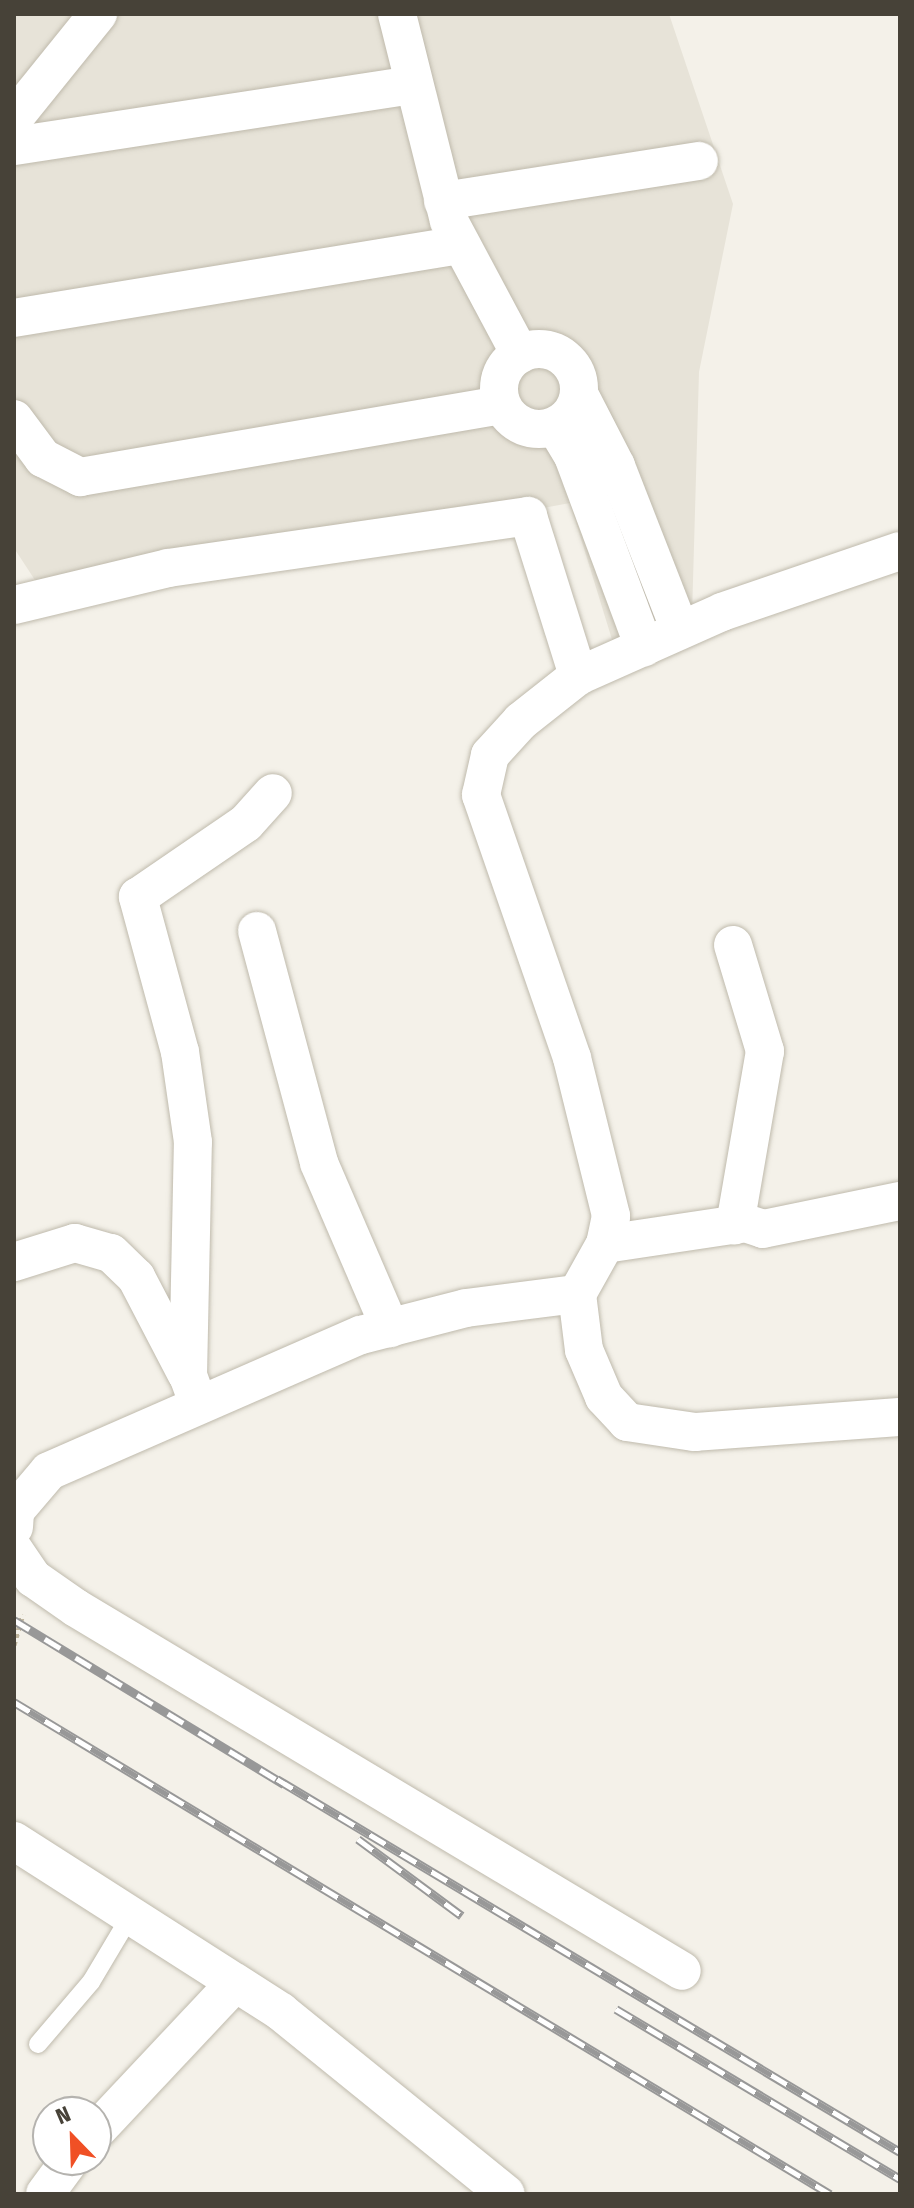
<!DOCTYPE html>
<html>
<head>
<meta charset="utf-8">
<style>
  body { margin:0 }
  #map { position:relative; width:914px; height:2208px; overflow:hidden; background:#f4f1e9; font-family:"Fira Sans Condensed",sans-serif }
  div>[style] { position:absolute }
  .residential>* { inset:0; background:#e7e3d8 }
  .path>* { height:5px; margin-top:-2.5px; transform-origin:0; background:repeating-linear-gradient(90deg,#c0b69e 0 4px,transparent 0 8px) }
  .roads { filter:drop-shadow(0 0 2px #bfbaac) drop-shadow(0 0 2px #bfbaac) }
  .lane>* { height:18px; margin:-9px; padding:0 9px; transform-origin:9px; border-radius:9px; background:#fff }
  .street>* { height:38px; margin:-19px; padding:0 19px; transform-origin:19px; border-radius:19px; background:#fff }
  .street>.ring { margin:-19px; padding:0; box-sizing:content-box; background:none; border:38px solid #fff; border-radius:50% }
  .rail>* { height:9px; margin-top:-4.5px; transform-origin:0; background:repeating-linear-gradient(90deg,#fff 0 18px,#989898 0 36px); box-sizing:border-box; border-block:2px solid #989898 }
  span { translate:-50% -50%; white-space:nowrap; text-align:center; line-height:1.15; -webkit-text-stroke:8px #fff; paint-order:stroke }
  .frame { position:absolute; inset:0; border:16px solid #474238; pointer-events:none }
  .north { position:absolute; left:32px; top:2096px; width:80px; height:80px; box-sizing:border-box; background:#fff; border:2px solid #b5b3af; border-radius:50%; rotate:337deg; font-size:22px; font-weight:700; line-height:32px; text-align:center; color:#474238 }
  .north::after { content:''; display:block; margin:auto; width:28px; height:36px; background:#f05025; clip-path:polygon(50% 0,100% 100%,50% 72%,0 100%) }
</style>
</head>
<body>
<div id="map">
  <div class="residential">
    <i style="clip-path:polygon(14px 14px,669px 14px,733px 204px,699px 372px,692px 616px,614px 646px,570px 503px,48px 600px,14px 548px)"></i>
  </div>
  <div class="path">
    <i style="left:14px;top:1645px;width:32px;rotate:-74deg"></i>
  </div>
  <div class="roads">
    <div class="lane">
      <i style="left:38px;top:2044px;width:82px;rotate:-49.5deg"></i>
      <i style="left:91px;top:1982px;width:78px;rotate:-59.2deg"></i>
    </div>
    <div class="street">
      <i style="left:397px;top:14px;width:213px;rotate:75.9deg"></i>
      <i style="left:449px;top:221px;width:151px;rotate:61.9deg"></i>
      <i style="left:14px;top:118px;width:134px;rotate:-51.1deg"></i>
      <i style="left:14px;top:146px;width:404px;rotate:-8.7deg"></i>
      <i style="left:443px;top:201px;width:259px;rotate:-8.9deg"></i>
      <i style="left:14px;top:318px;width:453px;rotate:-9.3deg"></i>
      <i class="ring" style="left:499px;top:349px;width:42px;height:42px"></i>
      <i style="left:579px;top:394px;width:81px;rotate:62.8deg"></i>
      <i style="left:616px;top:466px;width:176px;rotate:68.7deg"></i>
      <i style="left:14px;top:419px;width:49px;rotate:53.4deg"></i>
      <i style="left:43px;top:458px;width:42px;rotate:27.2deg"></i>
      <i style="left:80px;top:477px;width:427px;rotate:-9.7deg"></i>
      <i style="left:555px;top:426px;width:35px;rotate:59deg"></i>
      <i style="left:573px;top:456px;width:204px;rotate:69.6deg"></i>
      <i style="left:900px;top:551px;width:188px;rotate:161.1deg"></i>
      <i style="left:722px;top:612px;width:158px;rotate:156deg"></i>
      <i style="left:578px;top:676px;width:73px;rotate:141.7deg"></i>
      <i style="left:521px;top:721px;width:46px;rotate:132.4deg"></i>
      <i style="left:490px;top:755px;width:41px;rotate:102.7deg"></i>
      <i style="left:481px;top:795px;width:278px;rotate:70.9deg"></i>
      <i style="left:572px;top:1058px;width:163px;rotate:76.1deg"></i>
      <i style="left:611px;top:1216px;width:29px;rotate:102deg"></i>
      <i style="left:605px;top:1244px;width:142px;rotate:-8.5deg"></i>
      <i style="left:745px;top:1223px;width:19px;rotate:18deg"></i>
      <i style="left:763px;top:1229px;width:140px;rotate:-11.6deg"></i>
      <i style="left:14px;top:605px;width:158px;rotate:-13.5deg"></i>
      <i style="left:168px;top:568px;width:364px;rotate:-8.2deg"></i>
      <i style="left:528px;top:516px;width:168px;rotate:72.6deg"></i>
      <i style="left:257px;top:931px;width:240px;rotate:75deg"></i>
      <i style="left:319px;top:1163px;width:180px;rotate:66.7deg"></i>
      <i style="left:733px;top:945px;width:111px;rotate:73.2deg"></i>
      <i style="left:765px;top:1051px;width:177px;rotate:99.8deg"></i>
      <i style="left:605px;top:1244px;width:57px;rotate:119.2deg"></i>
      <i style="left:577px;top:1294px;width:56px;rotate:82.9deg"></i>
      <i style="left:584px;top:1350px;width:51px;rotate:66.9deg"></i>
      <i style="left:604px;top:1397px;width:34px;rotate:47deg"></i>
      <i style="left:627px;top:1422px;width:69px;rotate:8.4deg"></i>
      <i style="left:695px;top:1432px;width:206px;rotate:-4.2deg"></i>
      <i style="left:14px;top:1262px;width:64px;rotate:-17.3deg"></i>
      <i style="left:75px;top:1243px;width:37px;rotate:16deg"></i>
      <i style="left:111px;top:1253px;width:35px;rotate:44deg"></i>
      <i style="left:136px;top:1277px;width:108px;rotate:62.5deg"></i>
      <i style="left:198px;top:1403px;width:29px;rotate:-110deg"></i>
      <i style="left:188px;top:1376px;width:234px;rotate:-88.8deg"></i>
      <i style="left:193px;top:1142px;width:91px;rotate:-98.2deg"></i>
      <i style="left:180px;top:1052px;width:161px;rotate:-105.2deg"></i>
      <i style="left:138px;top:897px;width:131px;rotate:-34.4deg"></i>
      <i style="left:246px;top:823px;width:40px;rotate:-48deg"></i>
      <i style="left:14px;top:1527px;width:16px;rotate:-86deg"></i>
      <i style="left:15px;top:1511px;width:52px;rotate:-49.6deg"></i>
      <i style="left:49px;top:1471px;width:340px;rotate:-23.6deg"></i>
      <i style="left:361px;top:1335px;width:108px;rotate:-14.4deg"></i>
      <i style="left:466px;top:1308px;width:112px;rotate:-7.2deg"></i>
      <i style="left:14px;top:1550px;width:34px;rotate:56deg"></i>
      <i style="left:33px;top:1578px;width:52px;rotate:34.9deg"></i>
      <i style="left:76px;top:1608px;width:706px;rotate:30.92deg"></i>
      <i style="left:14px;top:1841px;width:317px;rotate:32.6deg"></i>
      <i style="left:281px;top:2012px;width:289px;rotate:39deg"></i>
      <i style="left:96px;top:2131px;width:203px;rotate:-46.8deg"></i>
      <i style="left:45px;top:2194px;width:42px;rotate:-53.7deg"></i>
    </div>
  </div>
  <div class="rail">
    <i style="left:14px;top:1620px;width:316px;rotate:31.3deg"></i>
    <i style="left:14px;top:1702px;width:953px;rotate:31.09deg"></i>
    <i style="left:277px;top:1779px;width:726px;rotate:30.91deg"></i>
    <i style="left:358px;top:1839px;width:129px;rotate:36.5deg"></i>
    <i style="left:616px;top:2009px;width:331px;rotate:30.9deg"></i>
  </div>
  <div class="frame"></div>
  <div class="north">N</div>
</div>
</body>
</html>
